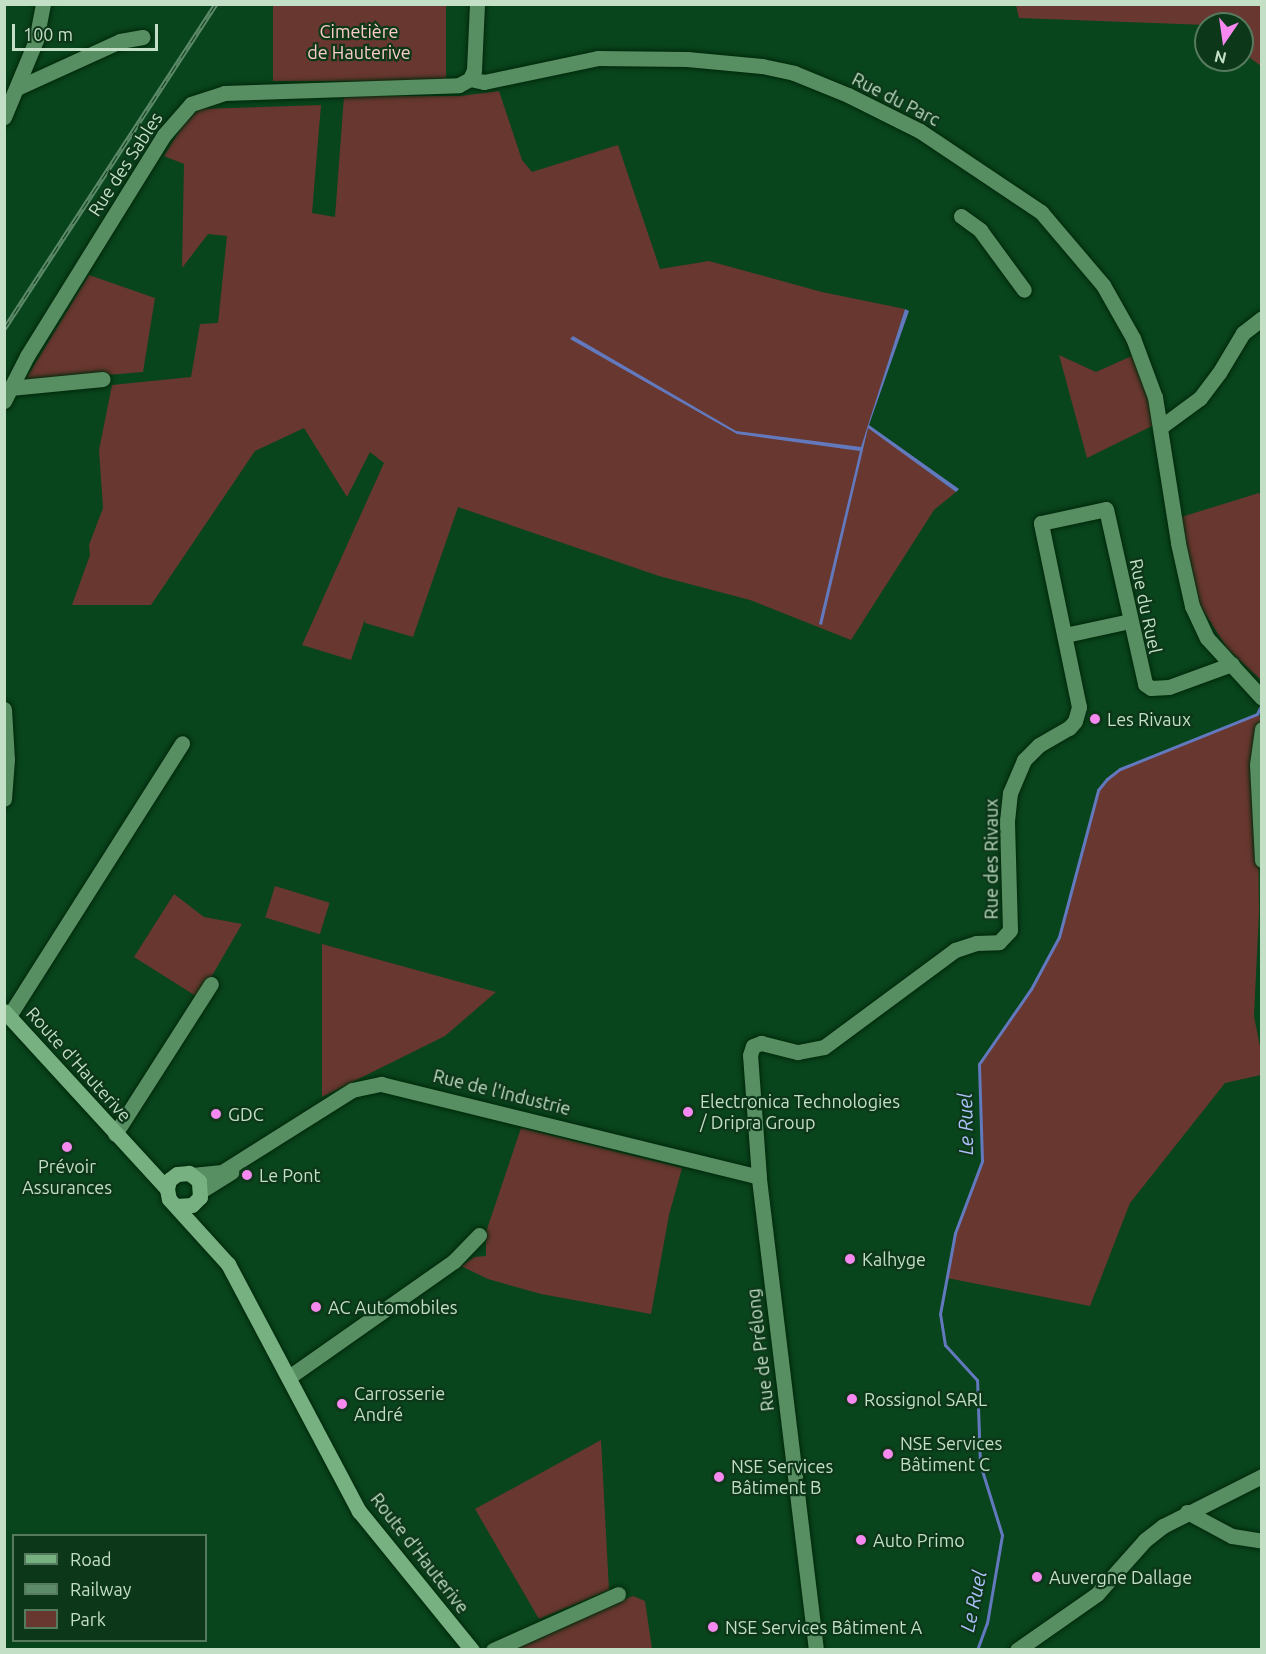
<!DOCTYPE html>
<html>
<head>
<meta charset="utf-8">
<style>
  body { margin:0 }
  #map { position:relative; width:1266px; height:1654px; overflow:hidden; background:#08441c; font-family:Ubuntu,sans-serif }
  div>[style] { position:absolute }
  .green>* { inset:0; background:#68372f; transform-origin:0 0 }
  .water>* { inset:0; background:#6379be }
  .stream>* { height:3px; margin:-1.5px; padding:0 1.5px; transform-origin:1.5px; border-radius:1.5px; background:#6379be }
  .roads { filter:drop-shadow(0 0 2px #00280a) drop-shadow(0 0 2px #00280a) }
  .minor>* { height:15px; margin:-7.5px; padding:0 7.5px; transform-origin:7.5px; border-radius:7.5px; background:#578e62 }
  .major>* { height:15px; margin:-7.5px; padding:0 7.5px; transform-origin:7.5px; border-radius:7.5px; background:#77b182 }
  .rail>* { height:5px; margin-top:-2.5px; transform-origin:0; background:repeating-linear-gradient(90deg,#0d3719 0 9px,#5d8a69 0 18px); box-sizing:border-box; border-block:2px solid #5d8a69 }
  .dots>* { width:16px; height:16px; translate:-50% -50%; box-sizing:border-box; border:3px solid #0d3719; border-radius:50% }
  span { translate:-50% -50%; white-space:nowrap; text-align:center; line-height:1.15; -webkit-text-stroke:4.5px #0d3719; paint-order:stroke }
  .park-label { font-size:18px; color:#fccdc5 }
  .street-label { font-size:18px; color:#c3dfc6 }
  .poi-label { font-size:18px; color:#c3dfc6 }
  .left { translate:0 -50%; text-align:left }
  .water-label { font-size:20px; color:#adc1fa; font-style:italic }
  .frame { position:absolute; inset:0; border:6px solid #c3dfc6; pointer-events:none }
  .legend { position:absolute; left:12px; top:1534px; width:195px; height:108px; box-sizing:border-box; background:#0d3719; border:2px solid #567a5e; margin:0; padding:8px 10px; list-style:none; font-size:18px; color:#c3dfc6 }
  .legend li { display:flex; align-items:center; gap:12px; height:30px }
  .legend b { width:30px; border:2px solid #567a5e }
  .north { position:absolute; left:1194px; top:12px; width:60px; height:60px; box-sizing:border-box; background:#0d3719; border:2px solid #567a5e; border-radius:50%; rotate:193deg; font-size:16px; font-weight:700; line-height:24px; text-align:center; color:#c3dfc6 }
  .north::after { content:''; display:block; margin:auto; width:21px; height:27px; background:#f589ef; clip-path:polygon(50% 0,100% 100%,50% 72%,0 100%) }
  .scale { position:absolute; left:12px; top:24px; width:146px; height:27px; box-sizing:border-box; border:3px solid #c3dfc6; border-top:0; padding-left:8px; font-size:18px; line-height:21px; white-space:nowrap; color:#c3dfc6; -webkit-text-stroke:4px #0d3719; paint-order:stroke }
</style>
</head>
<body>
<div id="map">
  <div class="green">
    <i style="left:273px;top:5px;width:173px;height:76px"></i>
    <i style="clip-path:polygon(1016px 5px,1261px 5px,1261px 66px,1242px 52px,1242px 24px,1206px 25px,1019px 18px)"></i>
    <i style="clip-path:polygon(499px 91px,522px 160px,532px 172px,618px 145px,660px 269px,709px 261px,822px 292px,905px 309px,868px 427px,956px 492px,934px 510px,851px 640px,750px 600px,659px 576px,458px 507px,413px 637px,365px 623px,365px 619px,351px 660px,302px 645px,384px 463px,370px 452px,347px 497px,304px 428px,255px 451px,151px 605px,72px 605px,90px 555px,89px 545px,103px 508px,99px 450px,112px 385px,191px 377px,200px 324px,218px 323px,227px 236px,208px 234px,182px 268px,184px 164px,164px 156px,182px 127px,199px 109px,321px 105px,312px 213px,335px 217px,344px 96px,460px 96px)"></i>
    <i style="clip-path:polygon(89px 275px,155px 298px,143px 372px,24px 382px)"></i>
    <i style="clip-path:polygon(1059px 355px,1096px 372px,1134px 355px,1152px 407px,1154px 425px,1087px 458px)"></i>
    <i style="clip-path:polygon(1259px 493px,1261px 495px,1261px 680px,1227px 648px,1197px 601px,1178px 518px)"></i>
    <i style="clip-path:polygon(1257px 714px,1262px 720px,1257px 765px,1259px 912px,1254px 1016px,1261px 1052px,1261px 1075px,1225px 1083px,1130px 1203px,1090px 1306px,947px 1278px,955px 1233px,982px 1161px,979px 1064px,1031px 989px,1059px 937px,1098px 790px,1107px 779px,1120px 769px)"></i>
    <i style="left:275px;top:886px;width:57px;height:33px;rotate:17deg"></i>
    <i style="clip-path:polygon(174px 894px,204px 917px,242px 924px,199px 998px,134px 957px)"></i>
    <i style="clip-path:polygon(322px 944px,496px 992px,445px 1036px,322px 1097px)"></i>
    <i style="clip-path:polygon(521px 1128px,682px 1168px,669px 1215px,651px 1314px,541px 1294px,488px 1279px,461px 1266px,475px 1257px,486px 1256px,486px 1232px)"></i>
    <i style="clip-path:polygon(601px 1440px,609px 1590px,539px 1619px,475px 1509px)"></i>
    <i style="clip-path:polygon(633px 1596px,645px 1601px,652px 1649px,504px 1650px)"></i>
  </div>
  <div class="water">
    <i style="clip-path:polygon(905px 309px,909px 311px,869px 425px,959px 489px,956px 492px,868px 428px,822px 625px,819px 624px,860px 451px,737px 434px,570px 339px,573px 336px,736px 431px,861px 447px)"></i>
  </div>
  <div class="stream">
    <i style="left:977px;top:1650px;width:29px;rotate:-70deg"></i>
    <i style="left:987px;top:1623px;width:89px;rotate:-80.3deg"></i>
    <i style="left:1002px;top:1535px;width:74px;rotate:-107.2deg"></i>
    <i style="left:980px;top:1464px;width:84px;rotate:-92deg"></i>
    <i style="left:977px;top:1380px;width:47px;rotate:-132.4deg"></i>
    <i style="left:945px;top:1345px;width:31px;rotate:-99deg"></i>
    <i style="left:940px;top:1314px;width:82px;rotate:-79.5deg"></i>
    <i style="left:955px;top:1233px;width:77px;rotate:-69.4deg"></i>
    <i style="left:982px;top:1161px;width:97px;rotate:-91.8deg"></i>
    <i style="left:979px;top:1064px;width:91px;rotate:-55.3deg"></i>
    <i style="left:1031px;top:989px;width:59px;rotate:-61.7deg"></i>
    <i style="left:1059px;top:937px;width:152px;rotate:-75.1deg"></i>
    <i style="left:1098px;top:790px;width:14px;rotate:-51deg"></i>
    <i style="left:1107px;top:779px;width:16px;rotate:-38deg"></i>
    <i style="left:1120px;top:769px;width:148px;rotate:-21.9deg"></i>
    <i style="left:1257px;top:714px;width:10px;rotate:-66deg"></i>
  </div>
  <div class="roads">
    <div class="minor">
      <i style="left:470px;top:79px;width:14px;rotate:12deg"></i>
      <i style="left:484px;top:82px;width:116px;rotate:-11.9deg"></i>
      <i style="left:598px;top:58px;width:89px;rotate:0.6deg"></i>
      <i style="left:687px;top:59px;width:75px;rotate:5.3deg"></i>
      <i style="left:762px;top:66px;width:33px;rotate:12deg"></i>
      <i style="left:794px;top:73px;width:58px;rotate:22.2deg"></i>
      <i style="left:848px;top:95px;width:80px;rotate:26.6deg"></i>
      <i style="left:920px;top:131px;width:146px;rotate:33.8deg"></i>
      <i style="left:1041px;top:212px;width:96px;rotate:49.7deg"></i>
      <i style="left:1103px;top:285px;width:61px;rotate:60.5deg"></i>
      <i style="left:1133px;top:338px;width:63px;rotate:69.6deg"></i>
      <i style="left:1155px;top:397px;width:148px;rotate:81deg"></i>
      <i style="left:1178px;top:543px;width:65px;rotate:77.5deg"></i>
      <i style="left:1192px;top:606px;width:35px;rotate:65deg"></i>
      <i style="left:1207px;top:638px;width:81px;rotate:47.5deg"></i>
      <i style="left:17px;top:88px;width:113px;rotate:-24.5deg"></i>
      <i style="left:120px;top:41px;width:23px;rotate:-10deg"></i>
      <i style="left:4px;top:117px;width:83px;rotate:-67.4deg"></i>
      <i style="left:36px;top:40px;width:37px;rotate:-79deg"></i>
      <i style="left:961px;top:216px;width:24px;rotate:36deg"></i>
      <i style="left:980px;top:230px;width:74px;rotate:53.7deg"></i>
      <i style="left:10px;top:388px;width:93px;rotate:-5.5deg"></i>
      <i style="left:4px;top:401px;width:51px;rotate:-62.9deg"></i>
      <i style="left:27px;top:356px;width:260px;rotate:-58.2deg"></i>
      <i style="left:164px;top:135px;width:41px;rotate:-48.9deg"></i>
      <i style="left:191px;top:104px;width:35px;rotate:-18deg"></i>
      <i style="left:224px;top:93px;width:235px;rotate:-1.9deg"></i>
      <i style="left:459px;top:85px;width:13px;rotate:-29deg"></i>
      <i style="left:470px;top:79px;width:10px;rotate:-66deg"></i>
      <i style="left:474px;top:70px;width:66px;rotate:-87.4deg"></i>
      <i style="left:1162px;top:426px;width:47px;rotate:-36.4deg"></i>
      <i style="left:1200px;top:398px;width:31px;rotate:-53deg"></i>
      <i style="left:1219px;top:373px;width:47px;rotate:-59deg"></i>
      <i style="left:1243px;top:333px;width:24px;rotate:-38deg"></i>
      <i style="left:1065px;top:635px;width:66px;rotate:-12.2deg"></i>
      <i style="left:4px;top:709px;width:50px;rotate:86.6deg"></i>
      <i style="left:7px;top:759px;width:40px;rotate:94.3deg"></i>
      <i style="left:1262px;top:729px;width:36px;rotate:98deg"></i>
      <i style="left:1257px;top:765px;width:95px;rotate:87deg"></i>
      <i style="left:9px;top:1016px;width:323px;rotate:-57.6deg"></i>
      <i style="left:115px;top:1134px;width:178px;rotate:-57.4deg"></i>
      <i style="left:192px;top:1175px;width:30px;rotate:-6deg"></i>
      <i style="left:222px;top:1172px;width:154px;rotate:-32.2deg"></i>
      <i style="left:352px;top:1090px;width:30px;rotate:-12deg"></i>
      <i style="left:381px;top:1084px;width:389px;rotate:13.8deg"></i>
      <i style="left:201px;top:1191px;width:36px;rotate:-32deg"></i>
      <i style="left:289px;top:1377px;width:202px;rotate:-35.1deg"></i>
      <i style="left:454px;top:1261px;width:36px;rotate:-46deg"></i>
      <i style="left:1187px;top:1512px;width:51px;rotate:28.1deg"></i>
      <i style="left:1232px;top:1536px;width:30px;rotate:9deg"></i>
      <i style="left:493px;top:1650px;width:137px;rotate:-24.1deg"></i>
      <i style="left:816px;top:1650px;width:476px;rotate:-96.9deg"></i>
      <i style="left:759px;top:1177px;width:122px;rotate:-94.2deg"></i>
      <i style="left:750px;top:1055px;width:9px;rotate:-72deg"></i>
      <i style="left:753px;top:1046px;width:9px;rotate:-21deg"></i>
      <i style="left:761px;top:1043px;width:38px;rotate:14deg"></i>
      <i style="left:798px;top:1052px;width:26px;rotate:-11deg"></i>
      <i style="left:824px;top:1047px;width:163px;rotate:-36.5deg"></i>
      <i style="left:955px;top:950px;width:22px;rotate:-18deg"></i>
      <i style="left:976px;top:943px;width:23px;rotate:-2deg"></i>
      <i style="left:999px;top:942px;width:16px;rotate:-47deg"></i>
      <i style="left:1010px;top:930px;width:109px;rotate:-91.6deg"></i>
      <i style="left:1007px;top:821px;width:28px;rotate:-84deg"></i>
      <i style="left:1010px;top:793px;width:36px;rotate:-67deg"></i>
      <i style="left:1024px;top:760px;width:21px;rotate:-45deg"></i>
      <i style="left:1039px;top:745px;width:34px;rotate:-30deg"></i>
      <i style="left:1069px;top:728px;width:9px;rotate:-49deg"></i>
      <i style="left:1075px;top:721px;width:15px;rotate:-74deg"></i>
      <i style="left:1079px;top:707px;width:188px;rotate:-101.7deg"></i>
      <i style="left:1041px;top:523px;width:66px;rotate:-12.2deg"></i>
      <i style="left:1106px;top:509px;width:179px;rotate:77.4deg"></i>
      <i style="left:1145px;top:684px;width:7px;rotate:34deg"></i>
      <i style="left:1151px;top:688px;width:18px;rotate:-3deg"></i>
      <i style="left:1169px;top:687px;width:67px;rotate:-20.1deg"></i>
      <i style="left:1017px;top:1650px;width:98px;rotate:-35deg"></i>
      <i style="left:1097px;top:1594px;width:72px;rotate:-48.4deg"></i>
      <i style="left:1145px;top:1540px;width:23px;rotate:-38deg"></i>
      <i style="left:1163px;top:1526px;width:111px;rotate:-26.8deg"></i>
    </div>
    <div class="major">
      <i style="left:4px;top:1011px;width:241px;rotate:47.5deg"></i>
      <i style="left:176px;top:1206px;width:16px;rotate:-4deg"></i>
      <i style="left:192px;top:1205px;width:11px;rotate:-45deg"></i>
      <i style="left:200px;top:1197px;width:16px;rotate:-94deg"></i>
      <i style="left:199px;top:1181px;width:13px;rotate:-141deg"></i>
      <i style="left:189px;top:1173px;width:12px;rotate:175deg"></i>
      <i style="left:177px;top:1174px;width:10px;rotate:143deg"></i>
      <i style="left:169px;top:1180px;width:9px;rotate:103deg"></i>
      <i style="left:167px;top:1189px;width:10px;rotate:79deg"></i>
      <i style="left:169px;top:1199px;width:88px;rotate:47.8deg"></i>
      <i style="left:228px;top:1264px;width:280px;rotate:62.1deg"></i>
      <i style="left:359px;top:1511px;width:179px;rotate:50.9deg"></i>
    </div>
  </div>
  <div class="rail">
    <i style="left:4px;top:329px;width:388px;rotate:-56.9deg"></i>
  </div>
  <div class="dots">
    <i style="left:1095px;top:719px;background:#f589ef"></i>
    <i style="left:688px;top:1112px;background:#f589ef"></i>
    <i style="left:216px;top:1114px;background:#f589ef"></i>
    <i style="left:67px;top:1147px;background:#f589ef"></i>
    <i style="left:247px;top:1175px;background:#f589ef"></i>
    <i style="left:850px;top:1259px;background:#f589ef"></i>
    <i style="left:316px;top:1307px;background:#f589ef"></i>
    <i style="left:852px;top:1399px;background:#f589ef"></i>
    <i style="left:342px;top:1404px;background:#f589ef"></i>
    <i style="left:888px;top:1454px;background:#f589ef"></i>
    <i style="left:719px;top:1477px;background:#f589ef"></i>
    <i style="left:861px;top:1540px;background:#f589ef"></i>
    <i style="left:1037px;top:1577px;background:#f589ef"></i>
    <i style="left:713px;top:1627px;background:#f589ef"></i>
  </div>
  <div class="park-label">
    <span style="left:359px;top:42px">Cimetière<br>de Hauterive</span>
  </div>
  <div class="street-label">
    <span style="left:896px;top:99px;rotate:27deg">Rue du Parc</span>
    <span style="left:125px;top:164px;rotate:-57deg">Rue des Sables</span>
    <span style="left:1146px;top:606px;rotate:78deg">Rue du Ruel</span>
    <span style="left:991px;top:859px;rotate:-90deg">Rue des Rivaux</span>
    <span style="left:79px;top:1064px;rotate:48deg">Route d'Hauterive</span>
    <span style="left:502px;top:1092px;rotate:14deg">Rue de l'Industrie</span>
    <span style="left:760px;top:1350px;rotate:-97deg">Rue de Prélong</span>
    <span style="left:420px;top:1553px;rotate:52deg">Route d'Hauterive</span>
  </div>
  <div class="poi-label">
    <span class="left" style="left:1107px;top:719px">Les Rivaux</span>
    <span class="left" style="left:700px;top:1112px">Electronica Technologies<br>/ Dripra Group</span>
    <span class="left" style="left:228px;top:1114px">GDC</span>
    <span style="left:67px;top:1177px">Prévoir<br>Assurances</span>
    <span class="left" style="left:259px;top:1175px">Le Pont</span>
    <span class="left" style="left:862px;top:1259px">Kalhyge</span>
    <span class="left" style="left:328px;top:1307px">AC Automobiles</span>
    <span class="left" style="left:354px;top:1404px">Carrosserie<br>André</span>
    <span class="left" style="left:864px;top:1399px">Rossignol SARL</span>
    <span class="left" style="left:900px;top:1454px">NSE Services<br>Bâtiment C</span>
    <span class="left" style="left:731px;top:1477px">NSE Services<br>Bâtiment B</span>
    <span class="left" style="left:873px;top:1540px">Auto Primo</span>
    <span class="left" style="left:1049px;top:1577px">Auvergne Dallage</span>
    <span class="left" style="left:725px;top:1627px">NSE Services Bâtiment A</span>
  </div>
  <div class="water-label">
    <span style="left:965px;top:1124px;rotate:-91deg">Le Ruel</span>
    <span style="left:973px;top:1601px;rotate:-78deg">Le Ruel</span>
  </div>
  <div class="frame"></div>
  <ul class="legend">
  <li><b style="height:8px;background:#77b182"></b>Road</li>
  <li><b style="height:8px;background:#5d8a69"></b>Railway</li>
  <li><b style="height:16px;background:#68372f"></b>Park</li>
  </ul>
  <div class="north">N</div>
  <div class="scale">100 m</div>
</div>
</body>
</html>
